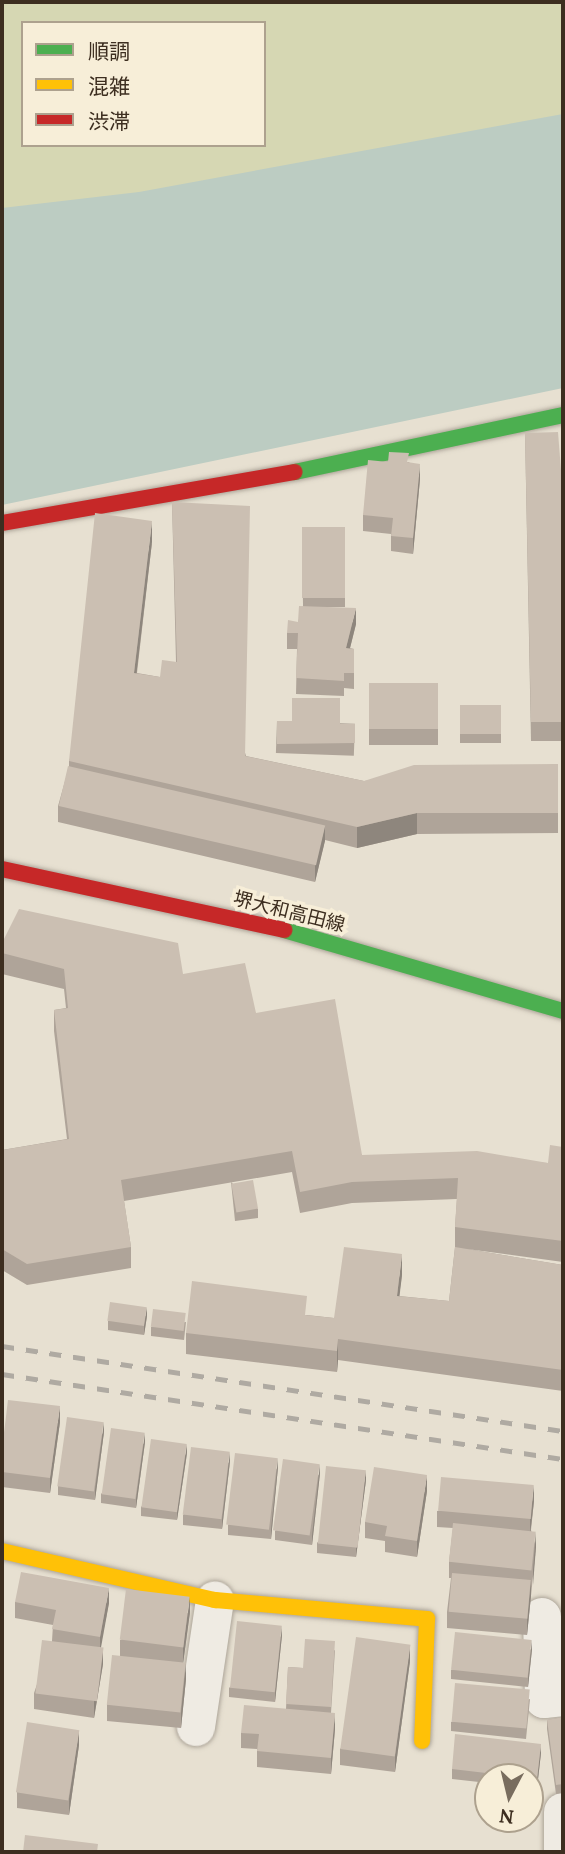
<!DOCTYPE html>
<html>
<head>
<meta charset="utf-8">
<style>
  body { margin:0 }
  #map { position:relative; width:565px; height:1854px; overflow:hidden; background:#e7e0d1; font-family:Lora,"Noto Sans JP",serif }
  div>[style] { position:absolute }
  .green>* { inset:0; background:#d6d7b3 }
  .water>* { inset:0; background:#bcccc2 }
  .roads { filter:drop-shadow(0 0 2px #ada599) drop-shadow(0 0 2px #ada599) }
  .street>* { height:38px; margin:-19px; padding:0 19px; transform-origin:19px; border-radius:19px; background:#efebe3 }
  .fast>* { height:16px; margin:-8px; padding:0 8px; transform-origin:8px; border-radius:8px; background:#4caf50 }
  .slow>* { height:16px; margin:-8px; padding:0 8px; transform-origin:8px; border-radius:8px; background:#ffc107 }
  .jam>* { height:16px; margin:-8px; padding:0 8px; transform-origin:8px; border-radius:8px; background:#c62828 }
  .rail>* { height:5px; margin-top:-2.5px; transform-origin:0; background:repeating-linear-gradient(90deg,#afaaa2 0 12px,transparent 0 24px) }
  .wall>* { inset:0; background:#afa499; transform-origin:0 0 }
  .shaded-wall>* { inset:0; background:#8e867d }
  .building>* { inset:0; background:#cbbfb2; transform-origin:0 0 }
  span { translate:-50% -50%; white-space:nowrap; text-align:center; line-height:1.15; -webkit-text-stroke:7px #f7eed8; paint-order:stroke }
  .street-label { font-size:19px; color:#3d2e20 }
  .frame { position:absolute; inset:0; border:4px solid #3d2e20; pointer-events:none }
  .legend { position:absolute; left:21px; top:21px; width:245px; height:126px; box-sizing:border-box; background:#f7eed8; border:2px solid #ada18e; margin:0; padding:9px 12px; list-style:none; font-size:21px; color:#3d2e20 }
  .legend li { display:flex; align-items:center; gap:14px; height:35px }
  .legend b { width:35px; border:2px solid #ada18e }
  .north { position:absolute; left:474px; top:1763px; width:70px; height:70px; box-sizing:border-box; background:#f7eed8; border:2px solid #ada18e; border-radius:50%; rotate:187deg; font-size:19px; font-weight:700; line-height:28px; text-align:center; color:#3d2e20 }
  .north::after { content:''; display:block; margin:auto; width:24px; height:32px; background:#786c5e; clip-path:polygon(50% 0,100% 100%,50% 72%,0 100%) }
</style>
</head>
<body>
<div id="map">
  <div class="green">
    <i style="clip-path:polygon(evenodd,2px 2px,563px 2px,563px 118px,2px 240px,2px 2px,23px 23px,264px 23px,264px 145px,23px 145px,23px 23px)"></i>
  </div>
  <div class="water">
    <i style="clip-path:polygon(563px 114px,563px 388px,2px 505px,2px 208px,139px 192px)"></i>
  </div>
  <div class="roads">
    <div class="street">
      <i style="left:542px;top:1617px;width:82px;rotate:88.6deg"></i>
      <i style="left:544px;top:1699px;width:19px;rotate:-6deg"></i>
      <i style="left:196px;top:1727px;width:128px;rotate:-81.5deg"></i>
      <i style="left:563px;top:1852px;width:40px;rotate:-90deg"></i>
    </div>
    <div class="fast">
      <i style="left:295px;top:472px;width:274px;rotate:-12deg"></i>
      <i style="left:284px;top:930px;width:291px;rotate:16.2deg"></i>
    </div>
    <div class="slow">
      <i style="left:2px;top:1551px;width:219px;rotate:13deg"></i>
      <i style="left:215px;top:1600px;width:213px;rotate:5.1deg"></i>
      <i style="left:427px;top:1619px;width:122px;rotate:92.3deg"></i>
    </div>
    <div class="jam">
      <i style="left:2px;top:523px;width:297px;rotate:-9.9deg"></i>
      <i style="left:2px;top:869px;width:289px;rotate:12.2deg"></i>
    </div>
  </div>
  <div class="rail">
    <i style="left:2px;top:1346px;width:567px;rotate:8.62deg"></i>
    <i style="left:2px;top:1374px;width:567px;rotate:8.62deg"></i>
  </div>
  <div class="wall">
    <i style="clip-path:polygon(525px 433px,563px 495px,563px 741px,531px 741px)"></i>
    <i style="clip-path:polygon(388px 462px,409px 462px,420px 479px,413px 554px,391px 551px,391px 534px,363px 531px,363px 515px)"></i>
    <i style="clip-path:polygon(172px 502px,246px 756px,364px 781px,558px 764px,558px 833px,417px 834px,357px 848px,325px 840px,315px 882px,58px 822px,58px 806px,69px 767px,69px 761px,152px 542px,137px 673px,160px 677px,176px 662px)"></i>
    <i style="clip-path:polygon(302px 527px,345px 527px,345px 607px,323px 607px,356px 624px,350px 648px,354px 649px,354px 689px,344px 688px,344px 696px,296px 694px,297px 649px,287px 649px,287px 633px,298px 622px,303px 606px)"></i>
    <i style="left:369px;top:683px;width:69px;height:62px"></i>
    <i style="left:460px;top:705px;width:41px;height:38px"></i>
    <i style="left:277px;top:721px;width:78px;height:32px;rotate:2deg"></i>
    <i style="clip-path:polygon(2px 943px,183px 974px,256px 1013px,362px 1155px,548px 1163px,563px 1147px,563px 1262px,467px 1249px,563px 1265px,563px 1391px,338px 1360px,337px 1372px,186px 1354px,186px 1333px,307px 1315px,334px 1318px,402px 1275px,399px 1296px,449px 1301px,455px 1247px,455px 1227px,457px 1199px,352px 1203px,300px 1213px,292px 1172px,124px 1201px,131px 1247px,131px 1268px,27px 1285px,2px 1270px,2px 1150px,67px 1139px,54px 1031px,54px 1010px,66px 1008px,64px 989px,2px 974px)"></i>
    <i style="clip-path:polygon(231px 1182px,258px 1209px,258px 1218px,235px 1221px)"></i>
    <i style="clip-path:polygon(147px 1316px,144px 1335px,108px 1330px,108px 1321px)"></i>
    <i style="clip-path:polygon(186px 1322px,184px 1340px,151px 1336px,151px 1327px)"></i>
    <i style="clip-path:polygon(60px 1422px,50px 1493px,2px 1487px,2px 1449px)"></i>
    <i style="clip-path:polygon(104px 1432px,95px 1500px,58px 1495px,58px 1486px)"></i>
    <i style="clip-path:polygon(145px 1442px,136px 1508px,101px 1503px,101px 1494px)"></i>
    <i style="clip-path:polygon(187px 1453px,177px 1520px,141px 1516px,141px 1507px)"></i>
    <i style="clip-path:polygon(230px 1461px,222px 1529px,183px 1525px,183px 1515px)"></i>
    <i style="clip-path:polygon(278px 1467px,271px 1539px,228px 1535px,228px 1525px)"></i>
    <i style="clip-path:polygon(320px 1473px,312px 1545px,275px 1540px,275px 1531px)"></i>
    <i style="clip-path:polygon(366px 1480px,356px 1557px,317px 1553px,317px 1543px)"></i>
    <i style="clip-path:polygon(427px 1491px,417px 1557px,385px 1552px,385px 1541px,365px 1538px,365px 1522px)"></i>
    <i style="clip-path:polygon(534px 1501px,531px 1530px,536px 1547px,527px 1635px,447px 1628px,447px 1612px,451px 1578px,449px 1578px,449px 1562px,453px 1528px,437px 1527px,437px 1511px)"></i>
    <i style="clip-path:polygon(15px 1602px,109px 1603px,100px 1648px,103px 1664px,94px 1718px,34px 1709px,34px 1693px,52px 1641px,53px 1625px,15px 1618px)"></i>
    <i style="clip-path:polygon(190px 1612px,183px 1663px,186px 1679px,181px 1728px,107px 1721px,107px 1705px,120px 1656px,120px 1640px)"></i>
    <i style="clip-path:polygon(282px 1635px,275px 1702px,229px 1697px,229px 1688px)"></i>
    <i style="clip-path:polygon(532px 1649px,528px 1687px,451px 1679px,451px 1670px)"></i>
    <i style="clip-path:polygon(335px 1650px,331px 1713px,335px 1729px,331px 1774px,257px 1767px,257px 1749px,241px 1748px,241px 1733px,286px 1709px,288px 1667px,303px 1668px)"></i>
    <i style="clip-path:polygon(410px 1661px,395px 1772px,340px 1765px,340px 1749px)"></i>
    <i style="clip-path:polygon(530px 1699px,526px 1739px,451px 1731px,451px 1722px)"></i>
    <i style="clip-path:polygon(563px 1717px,563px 1793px,556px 1794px,547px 1729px,547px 1720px)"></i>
    <i style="clip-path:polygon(79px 1745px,69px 1815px,17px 1808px,17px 1792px)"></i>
    <i style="clip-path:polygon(541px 1753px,537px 1788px,530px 1787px,530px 1777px,488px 1777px,488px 1783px,452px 1779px,452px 1769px)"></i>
  </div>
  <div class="shaded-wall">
    <i style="clip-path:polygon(420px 464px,420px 479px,413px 554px,413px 538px)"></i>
    <i style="clip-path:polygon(152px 521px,152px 542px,134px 694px,134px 673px)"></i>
    <i style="clip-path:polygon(356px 608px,356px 624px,346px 664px,346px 648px)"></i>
    <i style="clip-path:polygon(417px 813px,417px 834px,357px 848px,357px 827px)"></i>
    <i style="clip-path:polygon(325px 825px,325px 841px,315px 882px,315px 866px)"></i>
    <i style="clip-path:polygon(402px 1254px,402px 1275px,397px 1317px,397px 1296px)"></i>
    <i style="clip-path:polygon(147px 1307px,147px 1316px,144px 1335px,144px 1325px)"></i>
    <i style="clip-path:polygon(338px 1339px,338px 1360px,337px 1372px,337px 1351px)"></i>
    <i style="clip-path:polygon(60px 1406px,60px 1422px,50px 1493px,50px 1478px)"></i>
    <i style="clip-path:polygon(104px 1422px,104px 1432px,95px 1500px,95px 1490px)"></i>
    <i style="clip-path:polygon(145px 1433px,145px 1442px,136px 1508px,136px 1499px)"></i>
    <i style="clip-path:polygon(187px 1444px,187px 1453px,177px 1520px,177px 1511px)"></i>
    <i style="clip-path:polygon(230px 1452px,230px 1461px,222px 1529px,222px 1520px)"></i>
    <i style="clip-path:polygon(278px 1458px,278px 1467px,271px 1539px,271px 1530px)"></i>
    <i style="clip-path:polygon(320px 1464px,320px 1473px,312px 1545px,312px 1536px)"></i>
    <i style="clip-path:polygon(366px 1470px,366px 1480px,356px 1557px,356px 1547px)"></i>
    <i style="clip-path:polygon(427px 1475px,427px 1491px,417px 1557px,417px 1541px)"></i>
    <i style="clip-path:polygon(534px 1485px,534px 1501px,530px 1535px,530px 1520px)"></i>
    <i style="clip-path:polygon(536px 1531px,536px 1547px,533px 1585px,533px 1570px)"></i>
    <i style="clip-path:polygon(531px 1580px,531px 1596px,527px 1635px,527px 1620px)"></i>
    <i style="clip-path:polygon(109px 1588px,109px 1603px,100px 1653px,100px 1637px)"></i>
    <i style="clip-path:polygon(190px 1597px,190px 1612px,183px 1664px,183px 1648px)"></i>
    <i style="clip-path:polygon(282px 1626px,282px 1635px,275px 1702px,275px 1693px)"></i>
    <i style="clip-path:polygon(532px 1640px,532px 1649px,528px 1687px,528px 1678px)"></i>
    <i style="clip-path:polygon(410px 1645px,410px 1661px,395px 1772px,395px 1757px)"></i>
    <i style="clip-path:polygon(103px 1648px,103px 1664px,94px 1718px,94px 1702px)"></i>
    <i style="clip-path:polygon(186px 1663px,186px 1679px,181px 1728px,181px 1713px)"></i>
    <i style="clip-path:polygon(335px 1713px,335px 1729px,331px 1774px,331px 1758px)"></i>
    <i style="clip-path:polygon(79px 1730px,79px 1745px,69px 1815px,69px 1799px)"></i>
    <i style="clip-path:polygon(541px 1744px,541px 1753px,537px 1788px,537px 1779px)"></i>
  </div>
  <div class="building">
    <i style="clip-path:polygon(558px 432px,563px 495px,563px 722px,531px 722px,525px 433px)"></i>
    <i style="clip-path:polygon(389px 452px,409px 453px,407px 462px,420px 464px,413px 538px,391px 536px,393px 518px,363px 515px,368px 460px,388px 462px)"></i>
    <i style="clip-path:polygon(172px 502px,250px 506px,245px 756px,364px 781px,414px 765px,558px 764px,558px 813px,417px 813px,357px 827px,69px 761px,95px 513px,152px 521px,134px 673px,160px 677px,162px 660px,177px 662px)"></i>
    <i style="left:302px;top:527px;width:43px;height:71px"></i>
    <i style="clip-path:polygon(299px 606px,356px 608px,346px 648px,354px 649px,354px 673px,344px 673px,344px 681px,296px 678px,298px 633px,287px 633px,288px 620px,298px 622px)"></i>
    <i style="left:369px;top:683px;width:69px;height:46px"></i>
    <i style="clip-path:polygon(292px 698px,340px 698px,340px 724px,355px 724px,355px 743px,277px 744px,277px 721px,292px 721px)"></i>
    <i style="left:460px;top:705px;width:41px;height:29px"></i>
    <i style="left:68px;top:766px;width:264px;height:41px;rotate:13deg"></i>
    <i style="clip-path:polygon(19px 909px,178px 943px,183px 974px,245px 963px,256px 1013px,335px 999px,362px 1155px,477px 1151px,548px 1163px,550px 1145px,563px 1147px,563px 1241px,455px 1227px,458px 1178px,352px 1182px,300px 1192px,292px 1151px,121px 1180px,131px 1247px,27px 1264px,2px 1249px,2px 1150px,69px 1139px,54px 1010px,68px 1008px,64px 969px,2px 953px,2px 943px)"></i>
    <i style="left:253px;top:1180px;width:29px;height:22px;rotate:80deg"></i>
    <i style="clip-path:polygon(344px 1247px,402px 1254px,397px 1296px,449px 1301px,455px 1247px,563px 1265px,563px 1370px,338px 1339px,337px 1351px,186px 1333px,192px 1281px,307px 1296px,305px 1315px,334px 1318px)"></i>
    <i style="left:110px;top:1302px;width:37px;height:19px;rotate:8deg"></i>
    <i style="left:153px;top:1309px;width:33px;height:18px;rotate:7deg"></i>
    <i style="clip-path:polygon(8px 1400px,60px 1406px,50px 1478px,2px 1472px,2px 1449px)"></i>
    <i style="left:67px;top:1417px;width:37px;height:70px;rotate:8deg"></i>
    <i style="left:111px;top:1428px;width:34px;height:67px;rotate:8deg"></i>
    <i style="left:151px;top:1439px;width:36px;height:69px;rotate:8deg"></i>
    <i style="left:191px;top:1447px;width:39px;height:68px;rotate:7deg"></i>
    <i style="left:235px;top:1453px;width:43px;height:72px;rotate:7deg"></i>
    <i style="left:283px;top:1459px;width:37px;height:72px;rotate:8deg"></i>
    <i style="left:326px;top:1466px;width:40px;height:78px;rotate:6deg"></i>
    <i style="clip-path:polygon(374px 1467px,427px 1475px,417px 1541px,385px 1536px,387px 1526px,365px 1522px)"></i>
    <i style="left:441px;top:1477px;width:93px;height:34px;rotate:5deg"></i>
    <i style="left:453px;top:1523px;width:83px;height:39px;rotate:6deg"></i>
    <i style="clip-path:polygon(21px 1572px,109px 1588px,100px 1637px,52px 1629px,56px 1610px,15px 1602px)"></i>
    <i style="left:452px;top:1573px;width:79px;height:39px;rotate:5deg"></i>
    <i style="left:126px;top:1589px;width:64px;height:51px;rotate:7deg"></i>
    <i style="left:237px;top:1621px;width:45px;height:67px;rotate:6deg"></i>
    <i style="left:455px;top:1632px;width:77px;height:38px;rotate:6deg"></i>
    <i style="left:356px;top:1637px;width:55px;height:113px;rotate:8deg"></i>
    <i style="clip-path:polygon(305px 1639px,335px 1641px,331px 1707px,286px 1704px,288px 1667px,303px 1668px)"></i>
    <i style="left:42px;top:1640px;width:62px;height:54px;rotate:7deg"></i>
    <i style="left:112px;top:1655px;width:74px;height:50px;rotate:6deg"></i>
    <i style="left:455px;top:1683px;width:75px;height:39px;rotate:5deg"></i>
    <i style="clip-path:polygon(244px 1705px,335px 1713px,331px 1758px,257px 1751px,259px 1734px,241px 1733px)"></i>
    <i style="clip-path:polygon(563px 1717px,563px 1784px,556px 1785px,547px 1720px)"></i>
    <i style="left:27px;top:1722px;width:53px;height:71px;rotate:9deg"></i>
    <i style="clip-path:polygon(455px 1734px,541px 1744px,537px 1779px,530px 1778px,530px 1777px,520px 1777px,452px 1769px)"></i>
    <i style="clip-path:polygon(25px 1835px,98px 1844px,97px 1852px,23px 1852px)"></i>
  </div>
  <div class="street-label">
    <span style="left:289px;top:912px;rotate:14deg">堺大和高田線</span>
  </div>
  <div class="frame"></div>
  <ul class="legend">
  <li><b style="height:9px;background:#4caf50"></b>順調</li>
  <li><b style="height:9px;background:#ffc107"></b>混雑</li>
  <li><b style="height:9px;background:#c62828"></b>渋滞</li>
  </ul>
  <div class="north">N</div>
</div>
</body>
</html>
